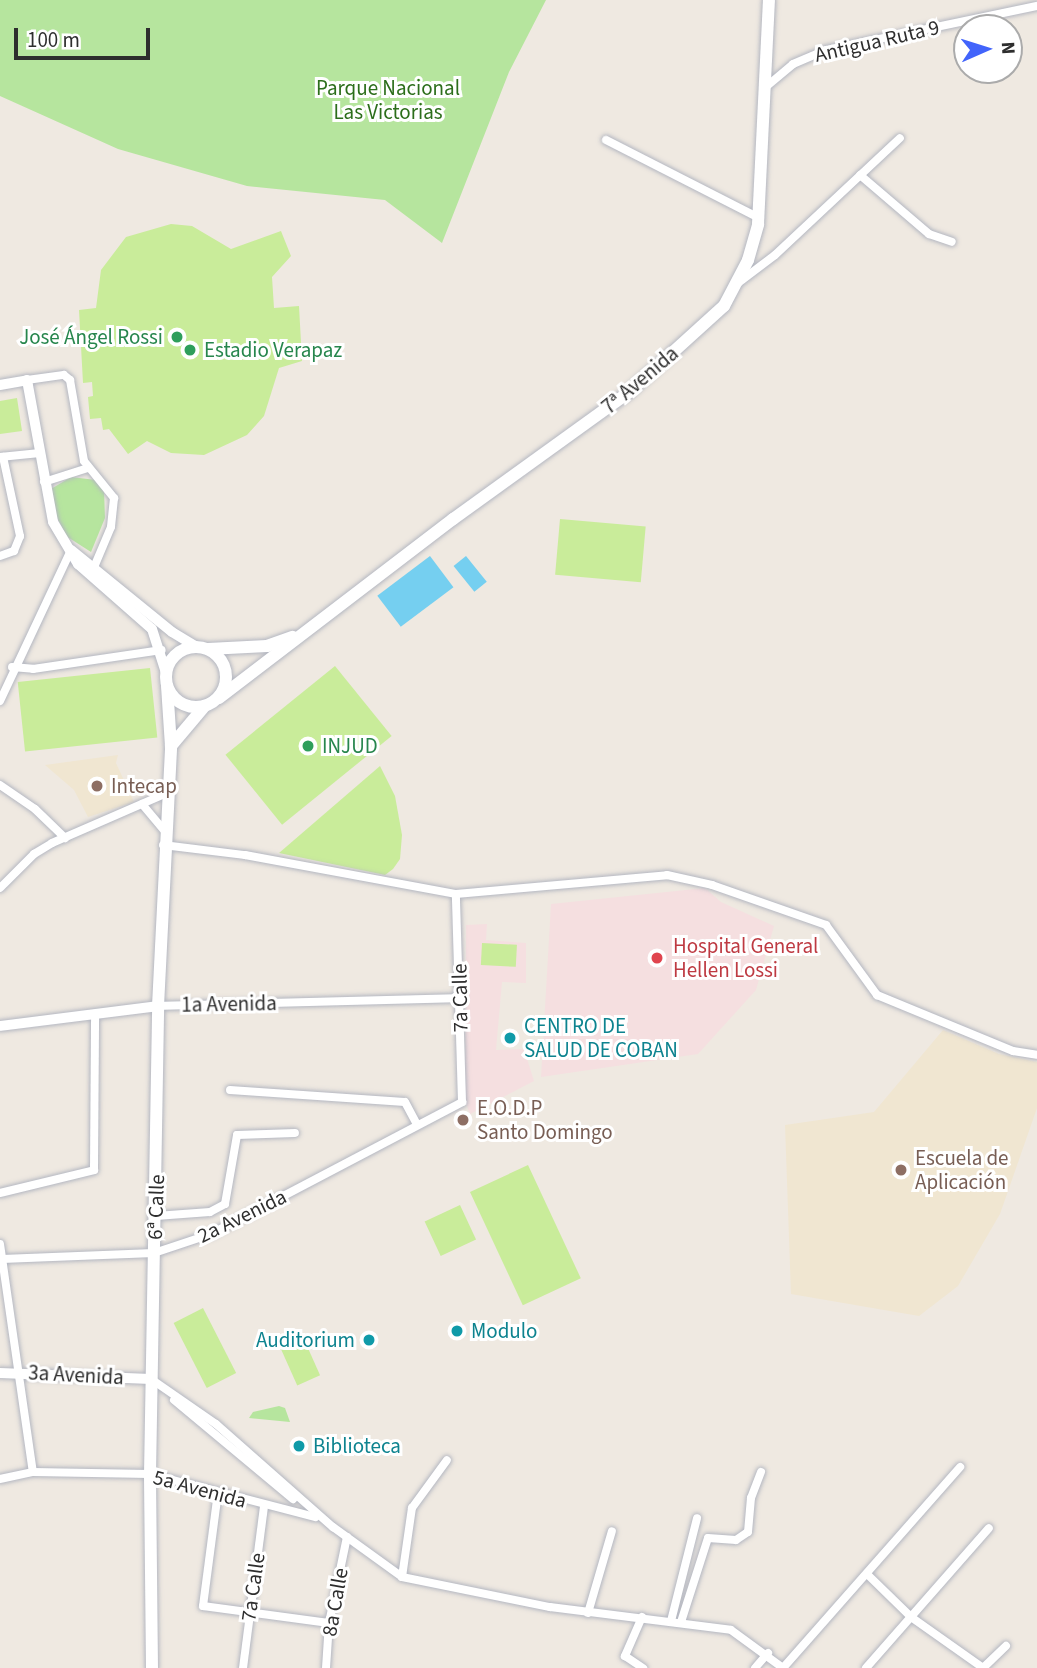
<!DOCTYPE html>
<html>
<head>
<meta charset="utf-8">
<style>
  body { margin:0 }
  #map { position:relative; width:1037px; height:1668px; overflow:hidden; background:#efe9e1; font-family:"Source Sans 3",sans-serif }
  div>[style] { position:absolute }
  .education>* { inset:0; background:#f0e6d1 }
  .medical>* { inset:0; background:#f5dfe0 }
  .green>* { inset:0; background:#b6e59e }
  .pitch>* { inset:0; background:#c9ec9a; transform-origin:0 0 }
  .water>* { inset:0; background:#75cff0; transform-origin:0 0 }
  .roads { filter:drop-shadow(0 0 2px #b4b7c1) drop-shadow(0 0 2px #b4b7c1) }
  .minor>* { height:8px; margin:-4px; padding:0 4px; transform-origin:4px; border-radius:4px; background:#fff }
  .tertiary>* { height:10px; margin:-5px; padding:0 5px; transform-origin:5px; border-radius:5px; background:#fff }
  .secondary>* { height:12px; margin:-6px; padding:0 6px; transform-origin:6px; border-radius:6px; background:#fff }
  .secondary>.ring { margin:-6px; padding:0; box-sizing:content-box; background:none; border:12px solid #fff; border-radius:50% }
  .dots>* { width:19px; height:19px; translate:-50% -50%; box-sizing:border-box; border:4px solid #fff; border-radius:50% }
  span { translate:-50% -50%; white-space:nowrap; text-align:center; line-height:1.15; -webkit-text-stroke:6px #fff; paint-order:stroke }
  .street-label { font-size:21px; color:#2e2e2e }
  .park-label { font-size:21px; color:#2c6e1b }
  .leisure-label { font-size:21px; color:#27864d }
  .right { translate:-100% -50%; text-align:right }
  .left { translate:0 -50%; text-align:left }
  .education-label { font-size:21px; color:#785e54 }
  .health-label { font-size:21px; color:#be3a42 }
  .culture-label { font-size:21px; color:#0d838f }
  .north { position:absolute; left:953px; top:14px; width:70px; height:70px; box-sizing:border-box; background:#fff; border:2px solid #ababab; border-radius:50%; rotate:87deg; font-size:19px; font-weight:700; line-height:28px; text-align:center; color:#2e2e2e }
  .north::after { content:''; display:block; margin:auto; width:24px; height:32px; background:#4264fb; clip-path:polygon(50% 0,100% 100%,50% 72%,0 100%) }
  .scale { position:absolute; left:14px; top:28px; width:136px; height:32px; box-sizing:border-box; border:4px solid #2e2e2e; border-top:0; padding-left:9px; font-size:21px; line-height:24px; white-space:nowrap; color:#2e2e2e; -webkit-text-stroke:5px #fff; paint-order:stroke }
</style>
</head>
<body>
<div id="map">
  <div class="education">
    <i style="clip-path:polygon(118px 755px,116px 763px,134px 802px,88px 817px,74px 790px,45px 765px)"></i>
    <i style="clip-path:polygon(943px 1030px,999px 1054px,1037px 1062px,1037px 1108px,1000px 1214px,958px 1286px,919px 1316px,791px 1294px,785px 1125px,874px 1112px)"></i>
  </div>
  <div class="medical">
    <i style="clip-path:polygon(705px 888px,721px 902px,774px 926px,756px 990px,698px 1054px,541px 1077px,551px 904px)"></i>
    <i style="clip-path:polygon(487px 924px,486px 940px,526px 943px,526px 983px,502px 982px,496px 1050px,524px 1049px,534px 1081px,470px 1114px,465px 1101px,466px 925px)"></i>
  </div>
  <div class="green">
    <i style="clip-path:polygon(0 0,546px 0,509px 72px,442px 243px,385px 200px,247px 186px,118px 149px,0 96px)"></i>
    <i style="clip-path:polygon(71px 477px,96px 480px,104px 491px,105px 518px,91px 552px,66px 536px,56px 515px,51px 489px)"></i>
    <i style="clip-path:polygon(279px 1406px,285px 1408px,290px 1422px,249px 1418px,253px 1412px)"></i>
  </div>
  <div class="pitch">
    <i style="clip-path:polygon(171px 224px,192px 226px,231px 249px,281px 231px,291px 256px,272px 277px,274px 308px,299px 306px,302px 361px,279px 368px,264px 416px,247px 435px,204px 455px,171px 453px,147px 441px,128px 454px,109px 429px,103px 430px,101px 418px,90px 419px,88px 397px,93px 396px,92px 382px,83px 383px,79px 310px,96px 308px,101px 270px,126px 237px)"></i>
    <i style="clip-path:polygon(17px 398px,22px 431px,0 434px,0 401px)"></i>
    <i style="left:560px;top:519px;width:86px;height:56px;rotate:5deg"></i>
    <i style="left:335px;top:666px;width:90px;height:141px;rotate:51deg"></i>
    <i style="left:150px;top:668px;width:70px;height:133px;rotate:84deg"></i>
    <i style="clip-path:polygon(380px 766px,395px 796px,402px 835px,400px 859px,393px 869px,385px 875px,279px 853px)"></i>
    <i style="left:482px;top:943px;width:35px;height:22px;rotate:3deg"></i>
    <i style="left:528px;top:1165px;width:125px;height:64px;rotate:65deg"></i>
    <i style="left:460px;top:1205px;width:38px;height:39px;rotate:65deg"></i>
    <i style="left:203px;top:1308px;width:73px;height:33px;rotate:63deg"></i>
    <i style="left:303px;top:1337px;width:42px;height:25px;rotate:66deg"></i>
  </div>
  <div class="water">
    <i style="left:430px;top:556px;width:39px;height:66px;rotate:53deg"></i>
    <i style="left:466px;top:556px;width:33px;height:16px;rotate:51deg"></i>
  </div>
  <div class="roads">
    <div class="minor">
      <i style="left:767px;top:86px;width:34px;rotate:-40deg"></i>
      <i style="left:793px;top:64px;width:36px;rotate:-23deg"></i>
      <i style="left:826px;top:50px;width:216px;rotate:-11.8deg"></i>
      <i style="left:606px;top:140px;width:172px;rotate:27deg"></i>
      <i style="left:860px;top:175px;width:91px;rotate:40.5deg"></i>
      <i style="left:929px;top:234px;width:24px;rotate:19deg"></i>
      <i style="left:738px;top:283px;width:46px;rotate:-37.1deg"></i>
      <i style="left:775px;top:255px;width:171px;rotate:-43.1deg"></i>
      <i style="left:27px;top:380px;width:37px;rotate:-8deg"></i>
      <i style="left:64px;top:375px;width:8px;rotate:40deg"></i>
      <i style="left:70px;top:380px;width:82px;rotate:80.2deg"></i>
      <i style="left:84px;top:461px;width:48px;rotate:51deg"></i>
      <i style="left:114px;top:498px;width:29px;rotate:96deg"></i>
      <i style="left:111px;top:527px;width:49px;rotate:112.9deg"></i>
      <i style="left:0;top:457px;width:40px;rotate:-5.7deg"></i>
      <i style="left:44px;top:482px;width:46px;rotate:-17.7deg"></i>
      <i style="left:0;top:556px;width:15px;rotate:-20deg"></i>
      <i style="left:14px;top:551px;width:16px;rotate:-68deg"></i>
      <i style="left:20px;top:536px;width:81px;rotate:-102.1deg"></i>
      <i style="left:12px;top:667px;width:21px;rotate:5deg"></i>
      <i style="left:33px;top:669px;width:130px;rotate:-8.4deg"></i>
      <i style="left:0;top:701px;width:167px;rotate:-64.8deg"></i>
      <i style="left:0;top:785px;width:42px;rotate:34.4deg"></i>
      <i style="left:35px;top:809px;width:42px;rotate:44deg"></i>
      <i style="left:142px;top:804px;width:34px;rotate:50deg"></i>
      <i style="left:163px;top:845px;width:83px;rotate:7deg"></i>
      <i style="left:245px;top:855px;width:215px;rotate:10.5deg"></i>
      <i style="left:456px;top:894px;width:212px;rotate:-5.1deg"></i>
      <i style="left:667px;top:875px;width:46px;rotate:12.5deg"></i>
      <i style="left:712px;top:885px;width:121px;rotate:19.3deg"></i>
      <i style="left:826px;top:925px;width:87px;rotate:53.9deg"></i>
      <i style="left:877px;top:995px;width:147px;rotate:22.4deg"></i>
      <i style="left:1013px;top:1051px;width:24px;rotate:9deg"></i>
      <i style="left:0;top:888px;width:48px;rotate:-45deg"></i>
      <i style="left:34px;top:854px;width:21px;rotate:-31deg"></i>
      <i style="left:52px;top:843px;width:125px;rotate:-23.5deg"></i>
      <i style="left:158px;top:1006px;width:302px;rotate:-1.5deg"></i>
      <i style="left:230px;top:1090px;width:175px;rotate:3.9deg"></i>
      <i style="left:405px;top:1102px;width:26px;rotate:62deg"></i>
      <i style="left:0;top:1193px;width:97px;rotate:-13.7deg"></i>
      <i style="left:94px;top:1170px;width:156px;rotate:-89.6deg"></i>
      <i style="left:156px;top:1216px;width:54px;rotate:-4.2deg"></i>
      <i style="left:210px;top:1212px;width:17px;rotate:-28deg"></i>
      <i style="left:225px;top:1204px;width:70px;rotate:-80.1deg"></i>
      <i style="left:237px;top:1135px;width:58px;rotate:-2deg"></i>
      <i style="left:0;top:1244px;width:230px;rotate:81.8deg"></i>
      <i style="left:2px;top:1259px;width:152px;rotate:-2.3deg"></i>
      <i style="left:154px;top:1253px;width:60px;rotate:-18.4deg"></i>
      <i style="left:211px;top:1234px;width:284px;rotate:-27.7deg"></i>
      <i style="left:462px;top:1102px;width:208px;rotate:-91.7deg"></i>
      <i style="left:151px;top:1379px;width:79px;rotate:34.7deg"></i>
      <i style="left:216px;top:1424px;width:156px;rotate:41.4deg"></i>
      <i style="left:333px;top:1527px;width:85px;rotate:35.9deg"></i>
      <i style="left:402px;top:1577px;width:151px;rotate:11.5deg"></i>
      <i style="left:550px;top:1607px;width:182px;rotate:7.2deg"></i>
      <i style="left:731px;top:1630px;width:64px;rotate:36.2deg"></i>
      <i style="left:783px;top:1668px;width:268px;rotate:-48.6deg"></i>
      <i style="left:174px;top:1400px;width:155px;rotate:39.8deg"></i>
      <i style="left:0;top:1479px;width:34px;rotate:-12deg"></i>
      <i style="left:33px;top:1472px;width:117px;rotate:1deg"></i>
      <i style="left:150px;top:1474px;width:171px;rotate:14.6deg"></i>
      <i style="left:218px;top:1492px;width:115px;rotate:97.5deg"></i>
      <i style="left:203px;top:1606px;width:127px;rotate:7.7deg"></i>
      <i style="left:868px;top:1575px;width:60px;rotate:44.3deg"></i>
      <i style="left:911px;top:1617px;width:88px;rotate:35.3deg"></i>
      <i style="left:402px;top:1577px;width:70px;rotate:-81.8deg"></i>
      <i style="left:412px;top:1508px;width:59px;rotate:-53.9deg"></i>
      <i style="left:588px;top:1613px;width:85px;rotate:-73.7deg"></i>
      <i style="left:642px;top:1617px;width:43px;rotate:113.6deg"></i>
      <i style="left:625px;top:1656px;width:22px;rotate:34deg"></i>
      <i style="left:671px;top:1621px;width:106px;rotate:-75.8deg"></i>
      <i style="left:681px;top:1622px;width:88px;rotate:-72.2deg"></i>
      <i style="left:708px;top:1538px;width:28px;rotate:4deg"></i>
      <i style="left:736px;top:1540px;width:14px;rotate:-34deg"></i>
      <i style="left:748px;top:1532px;width:34px;rotate:-85deg"></i>
      <i style="left:751px;top:1498px;width:28px;rotate:-69deg"></i>
      <i style="left:243px;top:1668px;width:163px;rotate:-82.6deg"></i>
      <i style="left:326px;top:1668px;width:45px;rotate:-86.2deg"></i>
      <i style="left:329px;top:1623px;width:88px;rotate:-78.2deg"></i>
      <i style="left:755px;top:1668px;width:20px;rotate:-49deg"></i>
      <i style="left:866px;top:1668px;width:186px;rotate:-48.7deg"></i>
      <i style="left:983px;top:1668px;width:32px;rotate:-44deg"></i>
    </div>
    <div class="tertiary">
      <i style="left:0;top:385px;width:27px;rotate:-10deg"></i>
      <i style="left:27px;top:380px;width:144px;rotate:79.6deg"></i>
      <i style="left:53px;top:522px;width:49px;rotate:59.2deg"></i>
      <i style="left:78px;top:564px;width:98px;rotate:41.3deg"></i>
      <i style="left:152px;top:629px;width:46px;rotate:72.3deg"></i>
      <i style="left:71px;top:550px;width:130px;rotate:39.1deg"></i>
      <i style="left:172px;top:632px;width:29px;rotate:31deg"></i>
      <i style="left:0;top:1026px;width:159px;rotate:-7.2deg"></i>
      <i style="left:0;top:1373px;width:151px;rotate:2.3deg"></i>
    </div>
    <div class="secondary">
      <i class="ring" style="left:166px;top:647px;width:48px;height:48px"></i>
      <i style="left:208px;top:649px;width:59px;rotate:-2.9deg"></i>
      <i style="left:267px;top:646px;width:27px;rotate:-20deg"></i>
      <i style="left:219px;top:698px;width:295px;rotate:-37.4deg"></i>
      <i style="left:453px;top:519px;width:217px;rotate:-35.8deg"></i>
      <i style="left:629px;top:392px;width:128px;rotate:-42.2deg"></i>
      <i style="left:724px;top:306px;width:52px;rotate:-62.4deg"></i>
      <i style="left:748px;top:260px;width:37px;rotate:-74deg"></i>
      <i style="left:758px;top:224px;width:224px;rotate:-87.2deg"></i>
      <i style="left:171px;top:746px;width:51px;rotate:-49.8deg"></i>
      <i style="left:152px;top:1668px;width:194px;rotate:-90.6deg"></i>
      <i style="left:150px;top:1474px;width:468px;rotate:-89deg"></i>
      <i style="left:158px;top:1006px;width:260px;rotate:-87.1deg"></i>
      <i style="left:171px;top:746px;width:60px;rotate:-93.8deg"></i>
    </div>
  </div>
  <div class="dots">
    <i style="left:177px;top:337px;background:#2e9e5b"></i>
    <i style="left:190px;top:350px;background:#2e9e5b"></i>
    <i style="left:308px;top:746px;background:#2e9e5b"></i>
    <i style="left:97px;top:786px;background:#8d6e63"></i>
    <i style="left:657px;top:958px;background:#e0444e"></i>
    <i style="left:510px;top:1038px;background:#0f9aa8"></i>
    <i style="left:463px;top:1120px;background:#8d6e63"></i>
    <i style="left:901px;top:1170px;background:#8d6e63"></i>
    <i style="left:457px;top:1331px;background:#0f9aa8"></i>
    <i style="left:369px;top:1340px;background:#0f9aa8"></i>
    <i style="left:299px;top:1446px;background:#0f9aa8"></i>
  </div>
  <div class="street-label">
    <span style="left:877px;top:41px;rotate:-13deg">Antigua Ruta 9</span>
    <span style="left:640px;top:380px;rotate:-40deg">7ª Avenida</span>
    <span style="left:460px;top:998px;rotate:-91deg">7a Calle</span>
    <span style="left:229px;top:1004px;rotate:-1deg">1a Avenida</span>
    <span style="left:156px;top:1207px;rotate:-88deg">6ª Calle</span>
    <span style="left:242px;top:1216px;rotate:-26deg">2a Avenida</span>
    <span style="left:76px;top:1375px;rotate:3deg">3a Avenida</span>
    <span style="left:200px;top:1489px;rotate:15deg">5a Avenida</span>
    <span style="left:253px;top:1587px;rotate:-82deg">7a Calle</span>
    <span style="left:335px;top:1602px;rotate:-80deg">8a Calle</span>
  </div>
  <div class="park-label">
    <span style="left:388px;top:100px">Parque Nacional<br>Las Victorias</span>
  </div>
  <div class="leisure-label">
    <span class="right" style="left:163px;top:337px">José Ángel Rossi</span>
    <span class="left" style="left:204px;top:350px">Estadio Verapaz</span>
    <span class="left" style="left:322px;top:746px">INJUD</span>
  </div>
  <div class="education-label">
    <span class="left" style="left:111px;top:786px">Intecap</span>
    <span class="left" style="left:477px;top:1120px">E.O.D.P<br>Santo Domingo</span>
    <span class="left" style="left:915px;top:1170px">Escuela de<br>Aplicación</span>
  </div>
  <div class="health-label">
    <span class="left" style="left:673px;top:958px">Hospital General<br>Hellen Lossi</span>
  </div>
  <div class="culture-label">
    <span class="left" style="left:524px;top:1038px">CENTRO DE<br>SALUD DE COBAN</span>
    <span class="left" style="left:471px;top:1331px">Modulo</span>
    <span class="right" style="left:355px;top:1340px">Auditorium</span>
    <span class="left" style="left:313px;top:1446px">Biblioteca</span>
  </div>
  <div class="north">N</div>
  <div class="scale">100 m</div>
</div>
</body>
</html>
